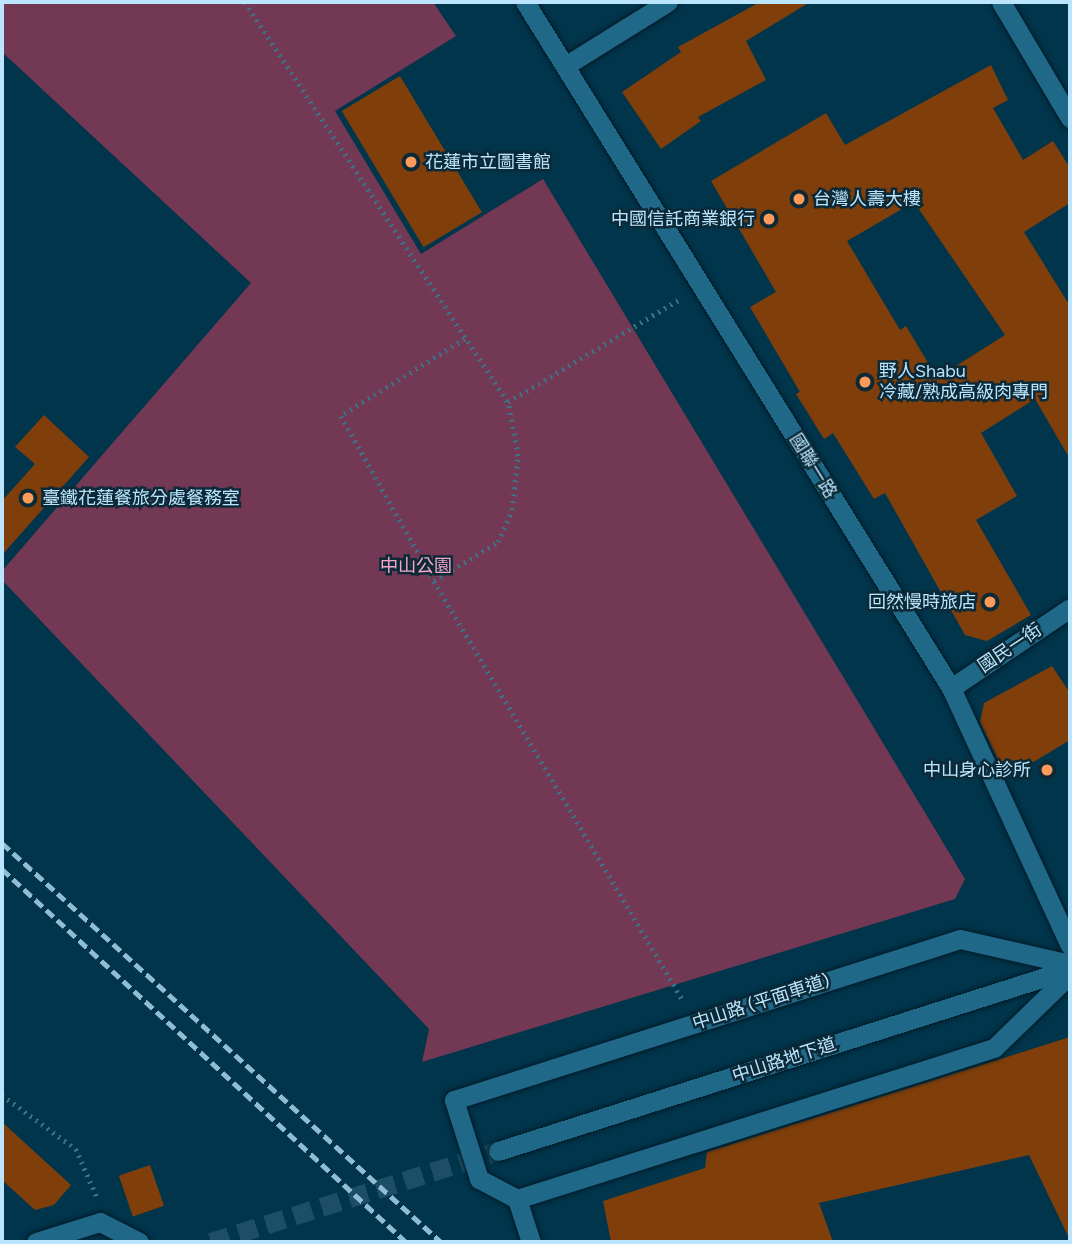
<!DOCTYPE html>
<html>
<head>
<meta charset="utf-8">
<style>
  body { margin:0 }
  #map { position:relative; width:1072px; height:1244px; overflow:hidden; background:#00354b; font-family:Figtree,"Noto Sans TC",sans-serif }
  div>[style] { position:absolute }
  .green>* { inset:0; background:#733854 }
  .building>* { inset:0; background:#803f0a; transform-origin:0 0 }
  .tertiary-tunnel>* { height:19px; margin-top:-9.5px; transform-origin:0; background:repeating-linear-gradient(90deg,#1c4f66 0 19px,transparent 0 29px) }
  .path>* { height:4.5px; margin-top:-2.25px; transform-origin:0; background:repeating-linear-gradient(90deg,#3e7086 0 2px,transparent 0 7px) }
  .roads { filter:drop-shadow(0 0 2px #001b28) drop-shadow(0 0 2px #001b28) }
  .service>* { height:19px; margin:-9.5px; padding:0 9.5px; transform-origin:9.5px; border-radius:9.5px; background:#206888 }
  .minor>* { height:19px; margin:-9.5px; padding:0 9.5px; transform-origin:9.5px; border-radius:9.5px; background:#206888 }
  .tertiary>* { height:19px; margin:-9.5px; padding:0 9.5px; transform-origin:9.5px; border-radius:9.5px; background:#206888 }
  .rail>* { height:5px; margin-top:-2.5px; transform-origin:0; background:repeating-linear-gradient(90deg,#91bdd4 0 10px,transparent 0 15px) }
  .dots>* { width:19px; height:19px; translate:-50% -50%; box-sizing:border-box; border:4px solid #0c2937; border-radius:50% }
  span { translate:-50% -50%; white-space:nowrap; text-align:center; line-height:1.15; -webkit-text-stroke:5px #0c2937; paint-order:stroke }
  .poi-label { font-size:18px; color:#bbe5fc }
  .left { translate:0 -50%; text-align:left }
  .right { translate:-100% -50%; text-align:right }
  .street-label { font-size:18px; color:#bbe5fc }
  .park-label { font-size:18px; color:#f7a6c9 }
  .frame { position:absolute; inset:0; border:4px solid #bbe5fc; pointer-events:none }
</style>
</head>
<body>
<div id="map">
  <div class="green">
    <i style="clip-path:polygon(2px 2px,433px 2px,456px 36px,335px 111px,421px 254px,543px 179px,965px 879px,955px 899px,422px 1062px,429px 1029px,2px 580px,2px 571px,251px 283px,2px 52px)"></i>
  </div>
  <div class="building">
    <i style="clip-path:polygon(760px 2px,810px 2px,746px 41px,766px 80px,698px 117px,701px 121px,661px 149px,622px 92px,681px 52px,678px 47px)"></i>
    <i style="clip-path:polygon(evenodd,991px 65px,1008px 100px,993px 108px,1023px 160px,1053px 141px,1070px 168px,1070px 203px,1024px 232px,1070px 306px,1070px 459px,1035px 399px,981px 433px,1017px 496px,976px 520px,1031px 615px,987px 641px,965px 635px,885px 493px,874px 499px,833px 433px,824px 439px,796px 394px,800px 392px,750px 307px,776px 292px,711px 181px,826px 113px,845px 145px,991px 65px,914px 202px,1005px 335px,937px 378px,906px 326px,900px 330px,847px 241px,914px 202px)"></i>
    <i style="left:400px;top:76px;width:159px;height:68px;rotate:59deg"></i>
    <i style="clip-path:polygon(44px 415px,89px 457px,2px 555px,2px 501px,35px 464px,15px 447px)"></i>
    <i style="clip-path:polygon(1052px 666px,1070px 693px,1070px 740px,1007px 778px,980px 722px,984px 703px)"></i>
    <i style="clip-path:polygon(1070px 1037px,1070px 1240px,1029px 1155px,819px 1203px,833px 1242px,611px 1242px,603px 1201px,705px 1168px,707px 1152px)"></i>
    <i style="clip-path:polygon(2px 1122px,71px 1185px,54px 1205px,35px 1210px,2px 1180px)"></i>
    <i style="left:150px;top:1165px;width:43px;height:33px;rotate:71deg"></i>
  </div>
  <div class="tertiary-tunnel">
    <i style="left:211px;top:1242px;width:301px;rotate:-17.6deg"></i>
  </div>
  <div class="path">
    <i style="left:245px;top:2px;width:479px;rotate:56.7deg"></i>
    <i style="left:508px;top:402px;width:200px;rotate:-30.9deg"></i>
    <i style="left:465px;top:339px;width:146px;rotate:148.2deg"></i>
    <i style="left:341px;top:416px;width:189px;rotate:60.6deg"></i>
    <i style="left:434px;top:581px;width:486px;rotate:59.3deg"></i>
    <i style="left:434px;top:581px;width:75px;rotate:-31.4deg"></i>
    <i style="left:498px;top:542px;width:35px;rotate:-66deg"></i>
    <i style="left:512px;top:510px;width:54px;rotate:-83.7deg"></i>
    <i style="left:518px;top:456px;width:55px;rotate:-100.5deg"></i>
    <i style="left:2px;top:1095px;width:92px;rotate:36.1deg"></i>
    <i style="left:76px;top:1149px;width:52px;rotate:66.4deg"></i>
  </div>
  <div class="roads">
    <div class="service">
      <i style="left:517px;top:1199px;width:43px;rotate:-152.2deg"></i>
      <i style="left:479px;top:1179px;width:83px;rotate:-107.6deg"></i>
      <i style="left:454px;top:1100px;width:531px;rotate:-17.65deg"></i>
      <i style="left:960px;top:939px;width:113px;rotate:12.8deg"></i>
      <i style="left:517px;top:1199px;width:500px;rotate:-17.57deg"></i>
      <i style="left:994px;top:1048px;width:106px;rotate:-44.2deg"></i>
      <i style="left:517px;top:1199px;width:45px;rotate:72deg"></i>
      <i style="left:36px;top:1242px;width:67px;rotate:-17.4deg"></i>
      <i style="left:100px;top:1222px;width:44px;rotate:27.1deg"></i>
    </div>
    <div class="minor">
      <i style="left:1001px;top:2px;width:135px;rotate:59.3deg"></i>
      <i style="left:565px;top:66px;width:121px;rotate:-31.9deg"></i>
      <i style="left:951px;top:688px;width:143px;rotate:-33.9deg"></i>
    </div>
    <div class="tertiary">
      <i style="left:525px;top:2px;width:808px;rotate:58.16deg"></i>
      <i style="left:951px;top:688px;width:284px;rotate:65.2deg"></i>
      <i style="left:498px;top:1151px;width:600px;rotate:-17.65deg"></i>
    </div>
  </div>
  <div class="rail">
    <i style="left:2px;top:843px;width:593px;rotate:42.27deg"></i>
    <i style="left:2px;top:869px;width:550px;rotate:42.72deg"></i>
  </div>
  <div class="dots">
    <i style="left:411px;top:162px;background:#ff9b5a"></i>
    <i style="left:799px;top:199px;background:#ff9b5a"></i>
    <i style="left:769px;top:219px;background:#ff9b5a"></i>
    <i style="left:865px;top:382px;background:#ff9b5a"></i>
    <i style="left:28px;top:498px;background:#ff9b5a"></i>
    <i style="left:990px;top:602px;background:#ff9b5a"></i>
    <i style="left:1047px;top:770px;background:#ff9b5a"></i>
  </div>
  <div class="poi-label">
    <span class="left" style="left:425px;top:162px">花蓮市立圖書館</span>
    <span class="left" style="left:813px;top:199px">台灣人壽大樓</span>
    <span class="right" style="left:755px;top:219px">中國信託商業銀行</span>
    <span class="left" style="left:879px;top:382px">野人Shabu<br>冷藏/熟成高級肉專門</span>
    <span class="left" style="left:42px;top:498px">臺鐵花蓮餐旅分處餐務室</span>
    <span class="right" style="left:976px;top:602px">回然慢時旅店</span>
    <span class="right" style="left:1031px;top:770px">中山身心診所</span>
  </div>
  <div class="street-label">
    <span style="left:813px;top:466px;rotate:58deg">國聯一路</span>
    <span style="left:1010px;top:648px;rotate:-34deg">國民一街</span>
    <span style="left:761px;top:1002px;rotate:-18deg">中山路 (平面車道)</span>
    <span style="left:784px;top:1060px;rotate:-18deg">中山路地下道</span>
  </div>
  <div class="park-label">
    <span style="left:416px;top:566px">中山公園</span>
  </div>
  <div class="frame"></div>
</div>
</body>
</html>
